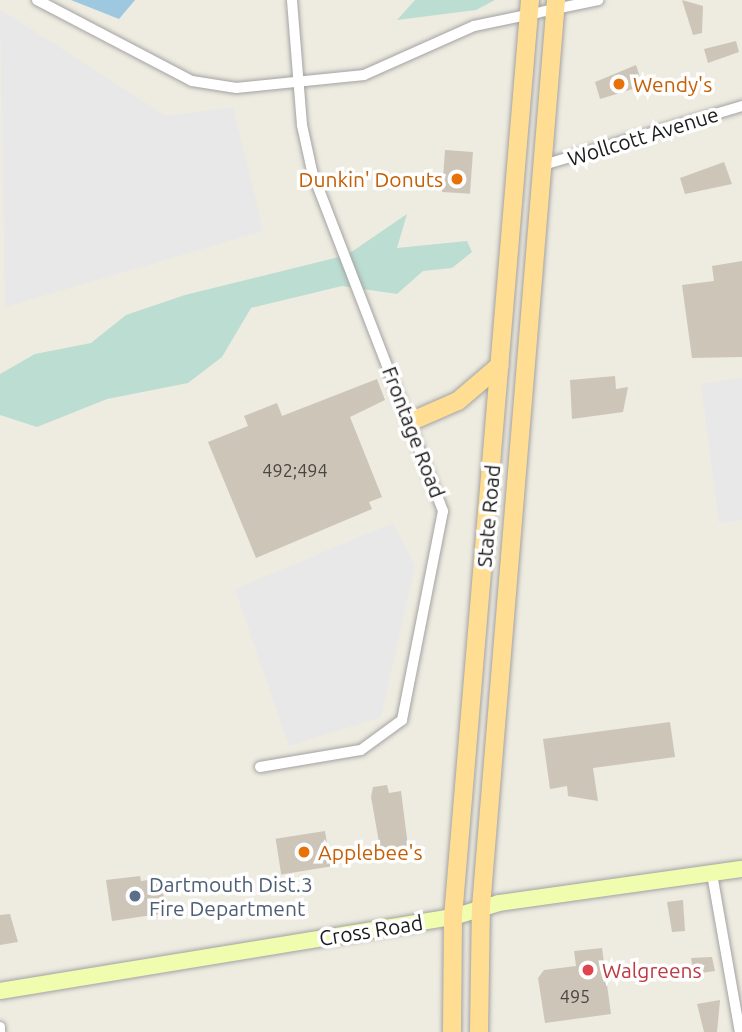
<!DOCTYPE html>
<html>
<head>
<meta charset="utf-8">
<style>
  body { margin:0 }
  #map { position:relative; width:742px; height:1032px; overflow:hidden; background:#eeebe0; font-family:Ubuntu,sans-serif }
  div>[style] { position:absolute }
  .wetland>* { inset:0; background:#bcddd2 }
  .parking>* { inset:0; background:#e8e8e8 }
  .water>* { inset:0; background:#9dc8df }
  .building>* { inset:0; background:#cec5b9; transform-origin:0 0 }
  .roads { filter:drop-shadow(0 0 2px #a3a3a3) drop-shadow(0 0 2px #a3a3a3) }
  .street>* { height:10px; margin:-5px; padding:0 5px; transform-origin:5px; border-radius:5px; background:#fff }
  .secondary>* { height:16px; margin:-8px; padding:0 8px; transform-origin:8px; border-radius:8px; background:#f0fdaf }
  .primary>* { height:18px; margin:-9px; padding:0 9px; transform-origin:9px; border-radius:9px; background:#ffde94 }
  .dots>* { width:19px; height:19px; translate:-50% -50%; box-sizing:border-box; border:4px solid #fff; border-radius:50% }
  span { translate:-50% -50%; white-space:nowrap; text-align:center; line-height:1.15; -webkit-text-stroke:7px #fff; paint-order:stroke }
  .number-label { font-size:18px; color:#484643 }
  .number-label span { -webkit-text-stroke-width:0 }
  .food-label { font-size:21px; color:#c56008 }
  .left { translate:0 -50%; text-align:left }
  .right { translate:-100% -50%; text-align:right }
  .street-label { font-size:21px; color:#1c1c1c }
  .service-label { font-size:21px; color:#4e5e75 }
  .health-label { font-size:21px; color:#be3a42 }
</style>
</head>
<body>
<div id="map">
  <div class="wetland">
    <i style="clip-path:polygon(415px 0,495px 0,476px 10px,397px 20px)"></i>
    <i style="clip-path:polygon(407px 214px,397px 248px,467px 241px,472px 252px,452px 268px,423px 271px,397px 294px,342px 286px,251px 308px,222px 357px,188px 383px,107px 399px,37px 427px,0 415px,0 374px,35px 354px,91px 343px,126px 315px,185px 295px,347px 255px)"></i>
  </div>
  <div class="parking">
    <i style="clip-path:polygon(0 9px,166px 116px,233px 107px,263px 231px,5px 307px)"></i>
    <i style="clip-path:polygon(742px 378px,742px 520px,719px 523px,701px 384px)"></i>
    <i style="clip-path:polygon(393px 523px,415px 565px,381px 717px,289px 746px,235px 589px)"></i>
  </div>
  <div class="water">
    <i style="clip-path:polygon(71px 0,135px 0,119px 19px)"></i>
  </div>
  <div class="building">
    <i style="clip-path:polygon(682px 0,703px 6px,702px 33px,693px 35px)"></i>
    <i style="clip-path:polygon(736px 41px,739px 52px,708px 63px,704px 49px)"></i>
    <i style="clip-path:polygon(636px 65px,643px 86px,600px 99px,595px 82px)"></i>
    <i style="left:445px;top:150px;width:28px;height:42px;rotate:4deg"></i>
    <i style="clip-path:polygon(724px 162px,732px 184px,685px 194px,680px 178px)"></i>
    <i style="clip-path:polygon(742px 261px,742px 357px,692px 358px,682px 285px,714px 281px,712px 266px)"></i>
    <i style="clip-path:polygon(615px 376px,616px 389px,628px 387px,623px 412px,572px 419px,570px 380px)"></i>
    <i style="clip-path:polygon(377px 379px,385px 400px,350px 417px,382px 497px,369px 502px,372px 509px,256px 558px,208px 442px,248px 426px,244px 416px,277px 403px,282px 416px)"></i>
    <i style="clip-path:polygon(670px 722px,675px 757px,593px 768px,598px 801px,568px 796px,567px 786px,550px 789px,543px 739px)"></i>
    <i style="clip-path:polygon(387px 785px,389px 793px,401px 791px,408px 846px,380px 848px,371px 797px,373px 787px)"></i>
    <i style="left:325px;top:831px;width:36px;height:50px;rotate:81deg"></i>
    <i style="clip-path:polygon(140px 876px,141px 881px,161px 878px,166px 913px,112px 921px,106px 880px)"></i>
    <i style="clip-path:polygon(683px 900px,685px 931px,672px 932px,667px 902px)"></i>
    <i style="clip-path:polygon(10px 914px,18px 942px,0 945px,0 915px)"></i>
    <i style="clip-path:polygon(602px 948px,611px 1014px,545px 1023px,538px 978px,544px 970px,576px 966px,574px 951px)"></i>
    <i style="clip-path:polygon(712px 957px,715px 971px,694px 974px,691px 958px)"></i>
    <i style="clip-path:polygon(720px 1000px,717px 1032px,704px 1032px,697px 1004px)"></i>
  </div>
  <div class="roads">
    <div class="street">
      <i style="left:37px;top:0;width:175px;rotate:27.6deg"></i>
      <i style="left:192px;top:81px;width:45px;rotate:9deg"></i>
      <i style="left:236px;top:88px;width:129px;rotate:-5.8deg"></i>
      <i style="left:364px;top:75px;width:120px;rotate:-24deg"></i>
      <i style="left:474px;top:26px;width:127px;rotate:-11.8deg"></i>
      <i style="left:543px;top:165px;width:208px;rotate:-16.5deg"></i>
      <i style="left:260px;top:767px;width:102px;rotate:-9.6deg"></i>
      <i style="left:361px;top:750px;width:51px;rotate:-36.2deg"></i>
      <i style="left:402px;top:720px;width:213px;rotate:-78.9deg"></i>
      <i style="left:443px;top:511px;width:364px;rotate:-111.1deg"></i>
      <i style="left:312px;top:171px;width:47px;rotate:-102.3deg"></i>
      <i style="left:302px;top:125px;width:125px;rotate:-94.6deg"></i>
      <i style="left:712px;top:874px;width:160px;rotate:80deg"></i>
      <i style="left:0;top:1027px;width:5px;rotate:90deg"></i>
    </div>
    <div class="secondary">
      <i style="left:0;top:991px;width:459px;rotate:-9.3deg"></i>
      <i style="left:453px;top:917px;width:48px;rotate:-16.9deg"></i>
      <i style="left:499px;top:903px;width:245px;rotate:-8deg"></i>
    </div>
    <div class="primary">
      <i style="left:412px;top:421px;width:50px;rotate:-23.5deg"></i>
      <i style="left:458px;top:401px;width:55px;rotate:-40.6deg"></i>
      <i style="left:452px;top:1032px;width:115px;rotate:-89.5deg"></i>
      <i style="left:453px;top:917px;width:920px;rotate:-85.2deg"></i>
      <i style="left:479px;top:1032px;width:125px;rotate:-89.1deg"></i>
      <i style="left:481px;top:907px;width:910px;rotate:-85.27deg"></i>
    </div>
  </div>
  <div class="dots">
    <i style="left:619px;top:84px;background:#e8710a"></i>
    <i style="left:457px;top:179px;background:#e8710a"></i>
    <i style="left:304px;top:852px;background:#e8710a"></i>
    <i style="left:135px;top:896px;background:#5c6f8a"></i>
    <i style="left:588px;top:970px;background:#e0444e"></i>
  </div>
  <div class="number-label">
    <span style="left:295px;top:470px">492;494</span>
    <span style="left:575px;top:996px">495</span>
  </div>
  <div class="food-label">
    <span class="left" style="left:633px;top:84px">Wendy's</span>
    <span class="right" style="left:443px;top:179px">Dunkin' Donuts</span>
    <span class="left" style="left:318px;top:852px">Applebee's</span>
  </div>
  <div class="street-label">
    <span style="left:643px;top:136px;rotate:-17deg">Wollcott Avenue</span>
    <span style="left:414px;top:432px;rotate:69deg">Frontage Road</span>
    <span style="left:488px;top:516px;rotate:-85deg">State Road</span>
    <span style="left:371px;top:930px;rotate:-9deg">Cross Road</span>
  </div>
  <div class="service-label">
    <span class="left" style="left:149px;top:896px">Dartmouth Dist.3<br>Fire Department</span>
  </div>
  <div class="health-label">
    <span class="left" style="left:602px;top:970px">Walgreens</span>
  </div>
</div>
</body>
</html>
